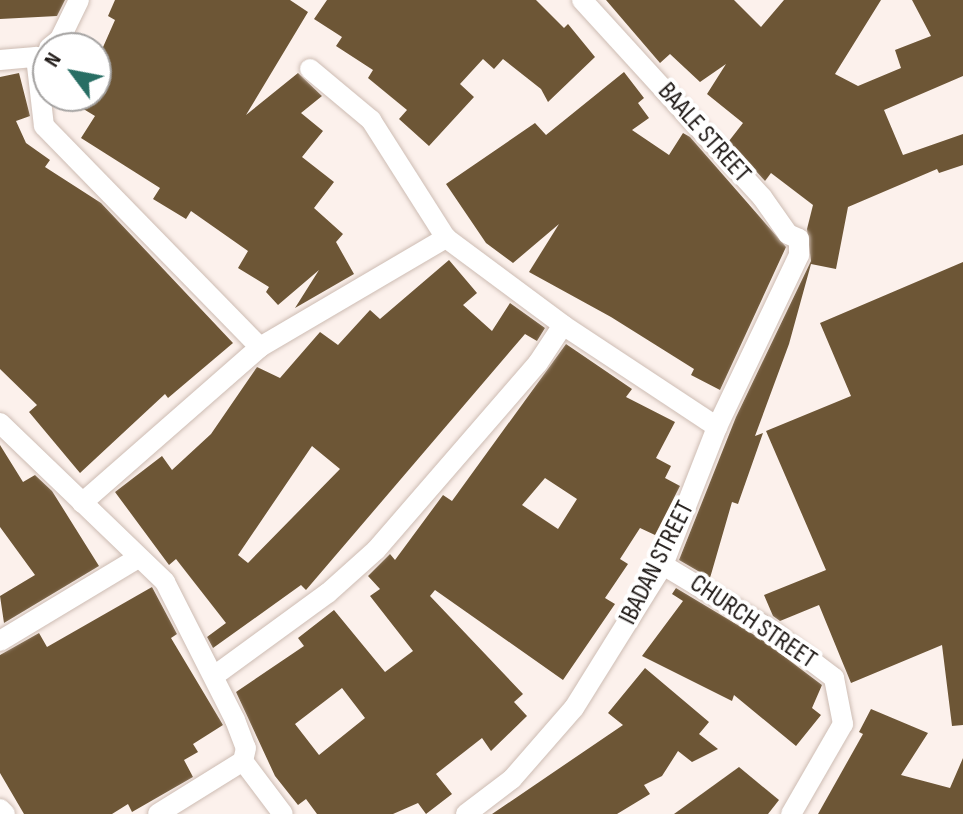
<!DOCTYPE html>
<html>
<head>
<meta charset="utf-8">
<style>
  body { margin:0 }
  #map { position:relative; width:963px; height:814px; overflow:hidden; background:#fcf1ec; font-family:"Sofia Sans Condensed",sans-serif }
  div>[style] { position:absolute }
  .building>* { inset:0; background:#6d5636 }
  .roads { filter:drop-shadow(0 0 2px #cdbcb3) drop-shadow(0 0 2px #cdbcb3) }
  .minor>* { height:20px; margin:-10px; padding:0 10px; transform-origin:10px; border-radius:10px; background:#fff }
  span { translate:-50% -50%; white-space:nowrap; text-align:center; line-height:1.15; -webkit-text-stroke:8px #fff; paint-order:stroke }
  .street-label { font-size:26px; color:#1c1613 }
  .north { position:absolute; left:32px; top:32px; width:80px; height:80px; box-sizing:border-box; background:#fff; border:2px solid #a4a2a1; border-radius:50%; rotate:302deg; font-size:22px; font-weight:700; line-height:32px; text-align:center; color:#1c1613 }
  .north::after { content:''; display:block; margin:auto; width:28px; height:36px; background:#286e64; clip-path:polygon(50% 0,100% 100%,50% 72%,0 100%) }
</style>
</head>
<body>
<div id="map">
  <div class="building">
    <i style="clip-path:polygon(0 0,65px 0,57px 16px,0 19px)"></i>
    <i style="clip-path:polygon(115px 0,290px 0,308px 12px,246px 115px,298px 73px,322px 96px,301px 113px,323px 131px,302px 157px,334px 182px,314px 208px,343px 234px,336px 242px,354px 274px,295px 308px,319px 270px,278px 305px,266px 292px,269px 287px,238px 268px,248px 251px,191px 211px,186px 219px,153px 199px,160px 188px,81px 138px,95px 116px,62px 96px,96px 96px,96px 63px,115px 20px,108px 16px)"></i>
    <i style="clip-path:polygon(327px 0,536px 0,564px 28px,568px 24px,595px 57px,548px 102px,541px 89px,503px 59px,494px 69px,483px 59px,460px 84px,474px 97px,429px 146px,399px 119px,407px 110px,368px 78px,373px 70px,336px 46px,342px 37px,314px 19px)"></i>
    <i style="clip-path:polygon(606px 0,734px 0,761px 27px,784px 0,881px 0,835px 74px,858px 86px,901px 68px,895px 50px,931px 36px,912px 0,963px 0,963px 76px,884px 110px,903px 155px,963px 134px,963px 165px,939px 173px,937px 169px,848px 207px,836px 269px,811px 264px,789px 344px,755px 436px,763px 433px,738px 504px,732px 502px,710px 578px,679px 560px,736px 417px,811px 261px,807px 229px,813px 205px,771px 173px,765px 181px,729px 141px,743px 123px,707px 94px,726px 64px,700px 82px,670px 54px,660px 63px)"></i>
    <i style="clip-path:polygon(624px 72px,644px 98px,638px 103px,649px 118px,632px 130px,669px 155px,683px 133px,690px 137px,786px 247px,720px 390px,691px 375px,694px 369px,611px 317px,529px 272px,559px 224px,513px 263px,486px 243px,446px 184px,535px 123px,546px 135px)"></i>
    <i style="clip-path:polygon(19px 73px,30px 116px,16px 121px,26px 143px,50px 160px,45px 167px,101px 203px,233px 343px,168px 398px,165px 394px,80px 473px,29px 412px,37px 405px,0 369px,0 77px)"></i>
    <i style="clip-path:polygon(evenodd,449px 260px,477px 293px,463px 305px,492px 331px,510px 303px,545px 328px,537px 341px,525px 334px,306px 590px,301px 585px,213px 648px,207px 637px,226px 623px,176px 559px,169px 565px,115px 492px,162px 456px,172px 470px,211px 434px,257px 367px,280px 378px,320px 332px,338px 345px,370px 310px,380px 319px,449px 260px,312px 446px,340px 469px,248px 563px,238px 555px,312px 446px)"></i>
    <i style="clip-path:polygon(963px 262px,963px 725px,952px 726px,942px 645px,851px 683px,819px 605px,780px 621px,773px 616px,764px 595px,826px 570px,766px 431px,851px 396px,820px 323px)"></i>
    <i style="clip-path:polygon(evenodd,566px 344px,632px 389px,626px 397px,675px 422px,656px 458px,671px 466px,665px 478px,680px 486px,655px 535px,640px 528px,620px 559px,628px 564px,605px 598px,615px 604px,563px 680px,435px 590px,430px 596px,523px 694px,514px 702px,527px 716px,491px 751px,482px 738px,436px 774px,452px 794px,426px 814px,418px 803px,393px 814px,317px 814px,306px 799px,298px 805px,275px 776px,236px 692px,304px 646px,298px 638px,334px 610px,385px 672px,413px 651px,370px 596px,380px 589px,368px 576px,390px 554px,395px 560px,443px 495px,452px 501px,566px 344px,545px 478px,577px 499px,558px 529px,522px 505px,545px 478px,566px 344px,342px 688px,365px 718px,319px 755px,295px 724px,342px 688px)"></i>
    <i style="clip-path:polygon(0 445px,23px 482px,35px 475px,52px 491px,99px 566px,4px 623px,0 596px,35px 575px,0 527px)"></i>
    <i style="clip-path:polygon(152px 587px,177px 634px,171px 638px,223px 725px,193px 744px,198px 752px,184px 760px,193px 777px,132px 812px,128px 804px,112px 814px,24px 814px,0 773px,0 655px,39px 633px,47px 647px)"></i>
    <i style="clip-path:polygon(676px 588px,761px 639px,822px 685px,812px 708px,821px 715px,796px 746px,734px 695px,732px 701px,642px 656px,683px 601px,672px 594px)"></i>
    <i style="clip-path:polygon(645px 668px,709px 722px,699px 734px,718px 749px,692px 762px,678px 751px,662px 776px,644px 785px,650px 794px,617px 814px,492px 814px,623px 725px,608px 713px)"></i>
    <i style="clip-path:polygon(871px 709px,928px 733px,901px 775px,950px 788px,963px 758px,963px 814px,818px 814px,863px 734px,859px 732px)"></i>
    <i style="clip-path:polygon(739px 767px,779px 800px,768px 814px,674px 814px)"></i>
  </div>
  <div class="roads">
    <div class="minor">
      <i style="left:49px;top:48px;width:14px;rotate:-39deg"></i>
      <i style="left:60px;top:39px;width:43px;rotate:-64deg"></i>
      <i style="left:36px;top:57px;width:69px;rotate:83.4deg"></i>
      <i style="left:44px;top:126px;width:309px;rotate:45.7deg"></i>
      <i style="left:0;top:60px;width:36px;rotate:-5deg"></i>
      <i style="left:310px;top:69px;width:80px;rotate:39.9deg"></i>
      <i style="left:371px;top:120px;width:140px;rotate:57.6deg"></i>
      <i style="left:446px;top:238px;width:146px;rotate:36.6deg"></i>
      <i style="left:563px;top:325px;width:185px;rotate:33.5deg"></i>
      <i style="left:0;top:423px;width:229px;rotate:43.9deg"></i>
      <i style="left:165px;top:582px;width:155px;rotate:63.1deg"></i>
      <i style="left:235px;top:720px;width:30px;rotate:69deg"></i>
      <i style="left:246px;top:748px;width:13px;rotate:103deg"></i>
      <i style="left:243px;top:761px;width:100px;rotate:148.1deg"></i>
      <i style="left:82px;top:503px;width:237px;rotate:-41.2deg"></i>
      <i style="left:260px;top:347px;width:216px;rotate:-30.4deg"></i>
      <i style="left:663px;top:565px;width:122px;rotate:31deg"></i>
      <i style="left:768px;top:628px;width:83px;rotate:37.1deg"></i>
      <i style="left:834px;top:678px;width:47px;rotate:78.9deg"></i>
      <i style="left:843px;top:724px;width:104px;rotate:120deg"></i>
      <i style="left:0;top:641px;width:161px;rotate:-31deg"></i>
      <i style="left:214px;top:676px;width:141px;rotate:-36.1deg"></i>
      <i style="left:328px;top:593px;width:64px;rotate:-41.9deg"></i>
      <i style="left:376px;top:550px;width:247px;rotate:-49.1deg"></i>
      <i style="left:538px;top:363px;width:45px;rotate:-56.7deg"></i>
      <i style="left:243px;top:761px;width:66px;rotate:53deg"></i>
      <i style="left:0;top:809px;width:7px;rotate:45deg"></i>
      <i style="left:466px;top:814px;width:58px;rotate:-37.3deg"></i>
      <i style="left:512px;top:779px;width:94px;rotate:-48.9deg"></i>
      <i style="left:574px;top:708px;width:168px;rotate:-58.1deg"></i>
      <i style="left:663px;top:565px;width:148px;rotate:-68.6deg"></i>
      <i style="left:717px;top:427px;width:191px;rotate:-64.5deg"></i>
      <i style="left:799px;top:255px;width:16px;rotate:-90deg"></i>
      <i style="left:799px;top:239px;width:12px;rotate:-156deg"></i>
      <i style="left:788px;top:234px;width:45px;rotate:-125.1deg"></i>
      <i style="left:762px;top:197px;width:267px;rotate:-132.4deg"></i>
    </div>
  </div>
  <div class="street-label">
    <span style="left:704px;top:133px;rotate:48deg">BAALE STREET</span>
    <span style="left:657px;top:563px;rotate:-63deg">IBADAN STREET</span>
    <span style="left:753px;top:622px;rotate:34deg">CHURCH STREET</span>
  </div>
  <div class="north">N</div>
</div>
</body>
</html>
